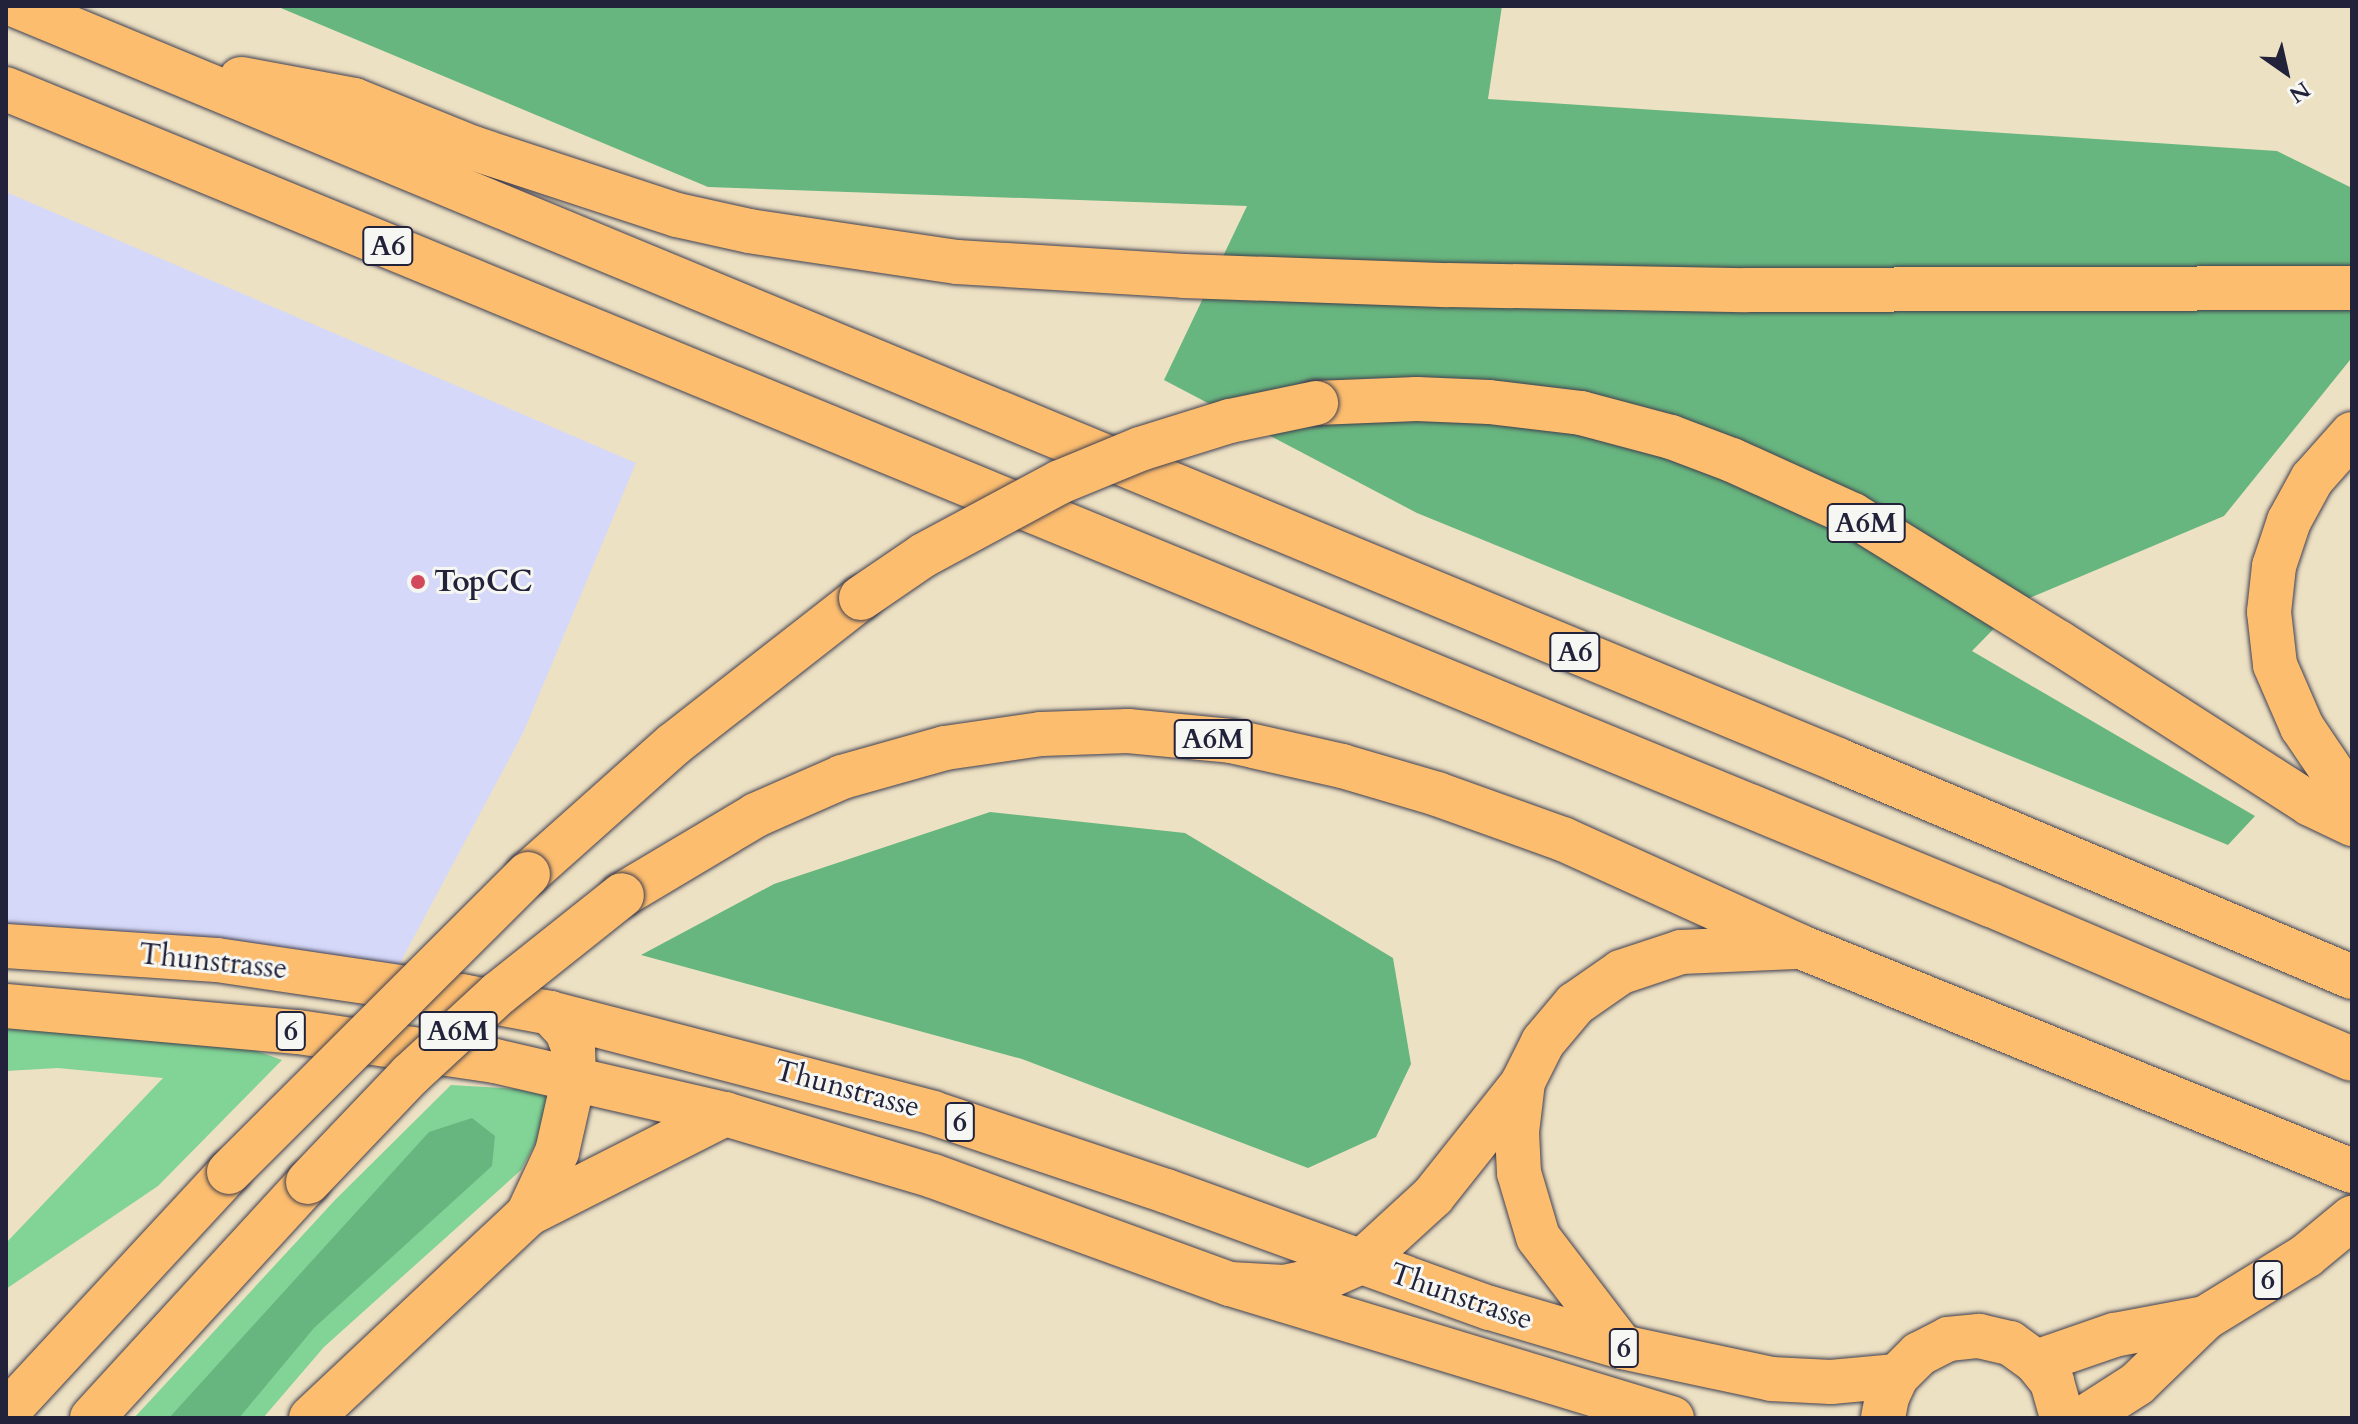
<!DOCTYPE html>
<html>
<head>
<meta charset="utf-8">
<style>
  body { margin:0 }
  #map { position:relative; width:2358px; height:1424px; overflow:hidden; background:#ede1c3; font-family:Cardo,serif }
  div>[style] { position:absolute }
  .built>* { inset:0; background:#d5d8f9 }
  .green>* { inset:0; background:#81d496 }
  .forest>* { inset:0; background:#68b67f }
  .roads { filter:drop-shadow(0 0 2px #403f4f) drop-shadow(0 0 2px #403f4f) }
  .major>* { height:44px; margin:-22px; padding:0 22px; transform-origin:22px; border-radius:22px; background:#fcbd6f }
  .highway>* { height:44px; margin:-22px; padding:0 22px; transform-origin:22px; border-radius:22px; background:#fcbd6f }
  .bridges { filter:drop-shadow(0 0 2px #403f4f) drop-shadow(0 0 2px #403f4f) }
  .highway-bridge>* { height:44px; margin:-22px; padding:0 22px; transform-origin:22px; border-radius:22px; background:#fcbd6f }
  .dots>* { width:22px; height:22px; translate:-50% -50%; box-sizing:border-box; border:4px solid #f6f6f2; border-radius:50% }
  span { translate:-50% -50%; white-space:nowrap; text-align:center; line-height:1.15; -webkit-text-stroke:6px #f6f6f2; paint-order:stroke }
  .shield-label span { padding:2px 6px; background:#f6f6f2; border:2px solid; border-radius:6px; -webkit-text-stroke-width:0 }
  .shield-label { font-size:28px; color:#22223b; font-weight:700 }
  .poi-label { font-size:30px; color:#22223b; font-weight:700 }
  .left { translate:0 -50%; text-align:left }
  .street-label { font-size:30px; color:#22223b }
  .frame { position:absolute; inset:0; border:8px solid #22223b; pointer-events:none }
  .north { position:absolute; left:2246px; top:32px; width:80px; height:80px; -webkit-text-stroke:6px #f6f6f2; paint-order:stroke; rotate:146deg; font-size:22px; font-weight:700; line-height:32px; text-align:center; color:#22223b }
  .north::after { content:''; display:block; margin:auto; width:28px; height:36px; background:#22223b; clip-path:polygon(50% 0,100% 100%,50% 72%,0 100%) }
</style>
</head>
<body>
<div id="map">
  <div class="built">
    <i style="clip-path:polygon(6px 192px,636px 463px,523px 733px,399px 965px,6px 928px)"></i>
  </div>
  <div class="green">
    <i style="clip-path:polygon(6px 1027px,254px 1050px,282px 1060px,158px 1186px,6px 1289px,6px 1243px,163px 1078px,58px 1068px,6px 1071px)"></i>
    <i style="clip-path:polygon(451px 1085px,549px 1091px,547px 1122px,521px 1170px,324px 1347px,263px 1418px,134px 1418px,335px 1200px)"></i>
  </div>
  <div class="forest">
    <i style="clip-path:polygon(276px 6px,1502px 6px,1488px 99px,2277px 151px,2352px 188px,2350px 360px,2224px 516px,2020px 602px,1972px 651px,2255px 816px,2228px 845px,1417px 513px,1164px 380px,1247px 206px,708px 187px)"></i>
    <i style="clip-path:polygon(990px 812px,1185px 833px,1393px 958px,1411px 1064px,1376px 1137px,1308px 1168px,1022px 1059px,641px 955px,774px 884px)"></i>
    <i style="clip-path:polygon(472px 1118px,495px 1136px,492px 1166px,314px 1328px,239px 1418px,169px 1418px,429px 1132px)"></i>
  </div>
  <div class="roads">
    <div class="major">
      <i style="left:6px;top:946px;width:211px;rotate:3.8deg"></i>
      <i style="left:217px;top:960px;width:248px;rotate:8.4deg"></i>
      <i style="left:462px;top:996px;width:90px;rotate:10.9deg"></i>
      <i style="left:550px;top:1013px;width:396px;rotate:14.6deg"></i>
      <i style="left:933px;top:1113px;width:246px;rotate:18.5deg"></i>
      <i style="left:1166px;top:1191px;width:344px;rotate:19.9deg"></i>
      <i style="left:1490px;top:1308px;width:138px;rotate:16.5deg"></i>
      <i style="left:1622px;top:1347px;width:152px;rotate:12.1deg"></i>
      <i style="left:1771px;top:1379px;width:60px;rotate:2.9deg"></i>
      <i style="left:1831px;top:1382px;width:66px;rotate:-5.2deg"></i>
      <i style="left:6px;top:1006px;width:293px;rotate:5.1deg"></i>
      <i style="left:298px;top:1032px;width:199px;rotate:8.4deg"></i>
      <i style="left:495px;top:1061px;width:236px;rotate:13deg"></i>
      <i style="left:725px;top:1114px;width:217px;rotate:16.6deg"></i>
      <i style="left:933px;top:1176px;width:316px;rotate:20deg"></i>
      <i style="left:1230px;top:1284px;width:462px;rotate:16.9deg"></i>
      <i style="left:2036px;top:1362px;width:83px;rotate:-19.1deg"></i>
      <i style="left:2114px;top:1335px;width:93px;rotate:-10.6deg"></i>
      <i style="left:1883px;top:1418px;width:21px;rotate:-79deg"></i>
      <i style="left:1887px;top:1397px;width:23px;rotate:-65deg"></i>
      <i style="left:1897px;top:1376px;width:31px;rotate:-45deg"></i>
      <i style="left:1919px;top:1354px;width:33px;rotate:-27deg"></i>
      <i style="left:1948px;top:1339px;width:31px;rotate:-6deg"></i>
      <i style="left:1979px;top:1336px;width:32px;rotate:13deg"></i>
      <i style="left:2010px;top:1343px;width:32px;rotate:36deg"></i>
      <i style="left:2036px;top:1362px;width:26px;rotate:51deg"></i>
      <i style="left:2052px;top:1382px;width:37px;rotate:74deg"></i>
      <i style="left:2084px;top:1418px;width:63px;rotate:-32.7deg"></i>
      <i style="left:2137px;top:1384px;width:95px;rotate:-44.1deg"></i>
      <i style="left:2205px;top:1318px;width:119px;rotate:-31.5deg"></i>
      <i style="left:2306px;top:1256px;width:60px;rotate:-39.6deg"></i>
    </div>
    <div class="highway">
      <i style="left:17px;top:6px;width:1971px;rotate:22.49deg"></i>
      <i style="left:1838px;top:760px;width:558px;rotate:22.89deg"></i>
      <i style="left:241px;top:79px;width:115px;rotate:10.5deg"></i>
      <i style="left:354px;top:100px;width:128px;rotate:22deg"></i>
      <i style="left:473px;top:148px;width:215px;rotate:18.2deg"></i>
      <i style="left:677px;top:215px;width:74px;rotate:12.5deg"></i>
      <i style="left:749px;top:231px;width:210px;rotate:8.5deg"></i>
      <i style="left:957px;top:262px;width:227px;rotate:3.5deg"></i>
      <i style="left:1184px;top:276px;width:264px;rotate:2deg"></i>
      <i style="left:1448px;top:285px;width:298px;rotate:1deg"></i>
      <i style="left:1746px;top:290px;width:606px;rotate:-0.19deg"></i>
      <i style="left:6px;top:89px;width:2146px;rotate:22.35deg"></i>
      <i style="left:1991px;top:905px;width:392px;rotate:23.1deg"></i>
      <i style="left:1316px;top:403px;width:101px;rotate:-2.3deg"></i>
      <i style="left:1417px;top:399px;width:72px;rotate:2.4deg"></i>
      <i style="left:1489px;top:402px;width:93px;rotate:6.8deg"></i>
      <i style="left:1581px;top:413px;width:93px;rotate:14.9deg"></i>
      <i style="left:1671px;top:437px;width:65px;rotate:20.7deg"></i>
      <i style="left:1732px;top:460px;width:133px;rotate:24.4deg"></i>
      <i style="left:1853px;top:515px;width:241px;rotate:31.8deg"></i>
      <i style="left:2058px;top:642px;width:300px;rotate:32.7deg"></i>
      <i style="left:2310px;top:804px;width:47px;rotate:25.5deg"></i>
      <i style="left:2352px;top:434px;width:60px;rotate:131.6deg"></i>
      <i style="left:2312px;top:479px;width:48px;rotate:118.7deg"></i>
      <i style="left:2289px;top:521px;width:47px;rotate:108.4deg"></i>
      <i style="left:2274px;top:566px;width:46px;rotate:96.2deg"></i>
      <i style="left:2269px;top:612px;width:53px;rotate:83.5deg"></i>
      <i style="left:2275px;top:665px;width:68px;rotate:66.5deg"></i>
      <i style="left:2302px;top:727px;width:89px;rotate:56deg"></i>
      <i style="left:528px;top:874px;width:195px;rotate:-41.7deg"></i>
      <i style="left:674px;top:744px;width:237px;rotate:-38deg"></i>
      <i style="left:622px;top:895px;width:156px;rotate:-30.8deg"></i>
      <i style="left:756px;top:815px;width:94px;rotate:-23.8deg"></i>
      <i style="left:842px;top:777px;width:107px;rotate:-15.7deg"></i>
      <i style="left:945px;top:748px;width:97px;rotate:-8.3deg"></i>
      <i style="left:1041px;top:734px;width:87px;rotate:-2deg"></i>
      <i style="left:1128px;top:731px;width:103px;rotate:5.5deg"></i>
      <i style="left:1231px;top:741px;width:114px;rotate:12.7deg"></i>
      <i style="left:1342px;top:766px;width:99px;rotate:16.4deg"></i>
      <i style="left:1437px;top:794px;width:134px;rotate:19.7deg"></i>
      <i style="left:1563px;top:839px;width:261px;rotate:24.4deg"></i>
      <i style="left:1801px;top:947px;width:595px;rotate:22.12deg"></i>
      <i style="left:528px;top:1214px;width:68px;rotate:-64.9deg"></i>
      <i style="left:557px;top:1152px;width:77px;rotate:-77.2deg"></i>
      <i style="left:574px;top:1077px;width:30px;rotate:-92deg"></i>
      <i style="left:573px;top:1047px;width:17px;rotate:-111deg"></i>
      <i style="left:567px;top:1031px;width:25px;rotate:-133deg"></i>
      <i style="left:1230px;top:1284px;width:54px;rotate:3.2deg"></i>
      <i style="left:1284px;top:1287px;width:40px;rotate:-12deg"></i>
      <i style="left:1323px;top:1279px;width:42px;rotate:-24.1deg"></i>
      <i style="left:1361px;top:1262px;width:98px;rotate:-42.5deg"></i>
      <i style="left:1433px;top:1196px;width:143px;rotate:-51.5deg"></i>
      <i style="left:1622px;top:1347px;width:138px;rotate:-127.4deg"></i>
      <i style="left:1538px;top:1237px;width:67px;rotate:-106.5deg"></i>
      <i style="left:1519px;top:1173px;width:41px;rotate:-92.8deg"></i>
      <i style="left:1517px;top:1132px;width:50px;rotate:-83.2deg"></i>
      <i style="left:1523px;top:1082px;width:45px;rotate:-63.4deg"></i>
      <i style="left:1543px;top:1042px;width:50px;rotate:-49.9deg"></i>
      <i style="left:1575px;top:1004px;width:56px;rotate:-34.8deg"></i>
      <i style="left:1621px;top:972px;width:63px;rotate:-18.4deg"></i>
      <i style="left:1681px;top:952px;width:114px;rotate:-2.5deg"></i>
      <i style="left:6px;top:1413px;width:328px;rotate:-47.2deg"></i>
      <i style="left:92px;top:1418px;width:320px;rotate:-47.5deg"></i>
      <i style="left:311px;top:1418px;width:298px;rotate:-43.2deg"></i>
      <i style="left:528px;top:1214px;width:221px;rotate:-26.9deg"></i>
    </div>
  </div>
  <div class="bridges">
    <div class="highway-bridge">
      <i style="left:861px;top:598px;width:76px;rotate:-34.3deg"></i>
      <i style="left:924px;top:555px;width:154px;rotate:-28.2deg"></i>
      <i style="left:1060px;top:482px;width:87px;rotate:-22.4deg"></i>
      <i style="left:1140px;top:449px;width:94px;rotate:-17.3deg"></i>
      <i style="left:1230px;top:421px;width:88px;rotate:-11.8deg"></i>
      <i style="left:229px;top:1172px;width:422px;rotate:-44.9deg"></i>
      <i style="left:308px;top:1182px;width:148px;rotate:-46.4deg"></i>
      <i style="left:410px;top:1075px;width:121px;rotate:-42.7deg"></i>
      <i style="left:499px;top:993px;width:157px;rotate:-38.5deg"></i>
    </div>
  </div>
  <div class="dots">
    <i style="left:418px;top:582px;background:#d1495b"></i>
  </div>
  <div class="shield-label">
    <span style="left:388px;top:246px">A6</span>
    <span style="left:1866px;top:523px">A6M</span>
    <span style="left:1575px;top:652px">A6</span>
    <span style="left:1213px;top:739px">A6M</span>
    <span style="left:291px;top:1031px">6</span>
    <span style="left:458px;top:1031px">A6M</span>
    <span style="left:960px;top:1122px">6</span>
    <span style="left:2268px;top:1280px">6</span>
    <span style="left:1624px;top:1348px">6</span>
  </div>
  <div class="poi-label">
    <span class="left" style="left:434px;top:582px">TopCC</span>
  </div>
  <div class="street-label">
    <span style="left:213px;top:962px;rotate:6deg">Thunstrasse</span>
    <span style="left:847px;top:1089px;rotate:15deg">Thunstrasse</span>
    <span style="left:1461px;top:1297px;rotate:19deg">Thunstrasse</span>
  </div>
  <div class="frame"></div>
  <div class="north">N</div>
</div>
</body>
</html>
